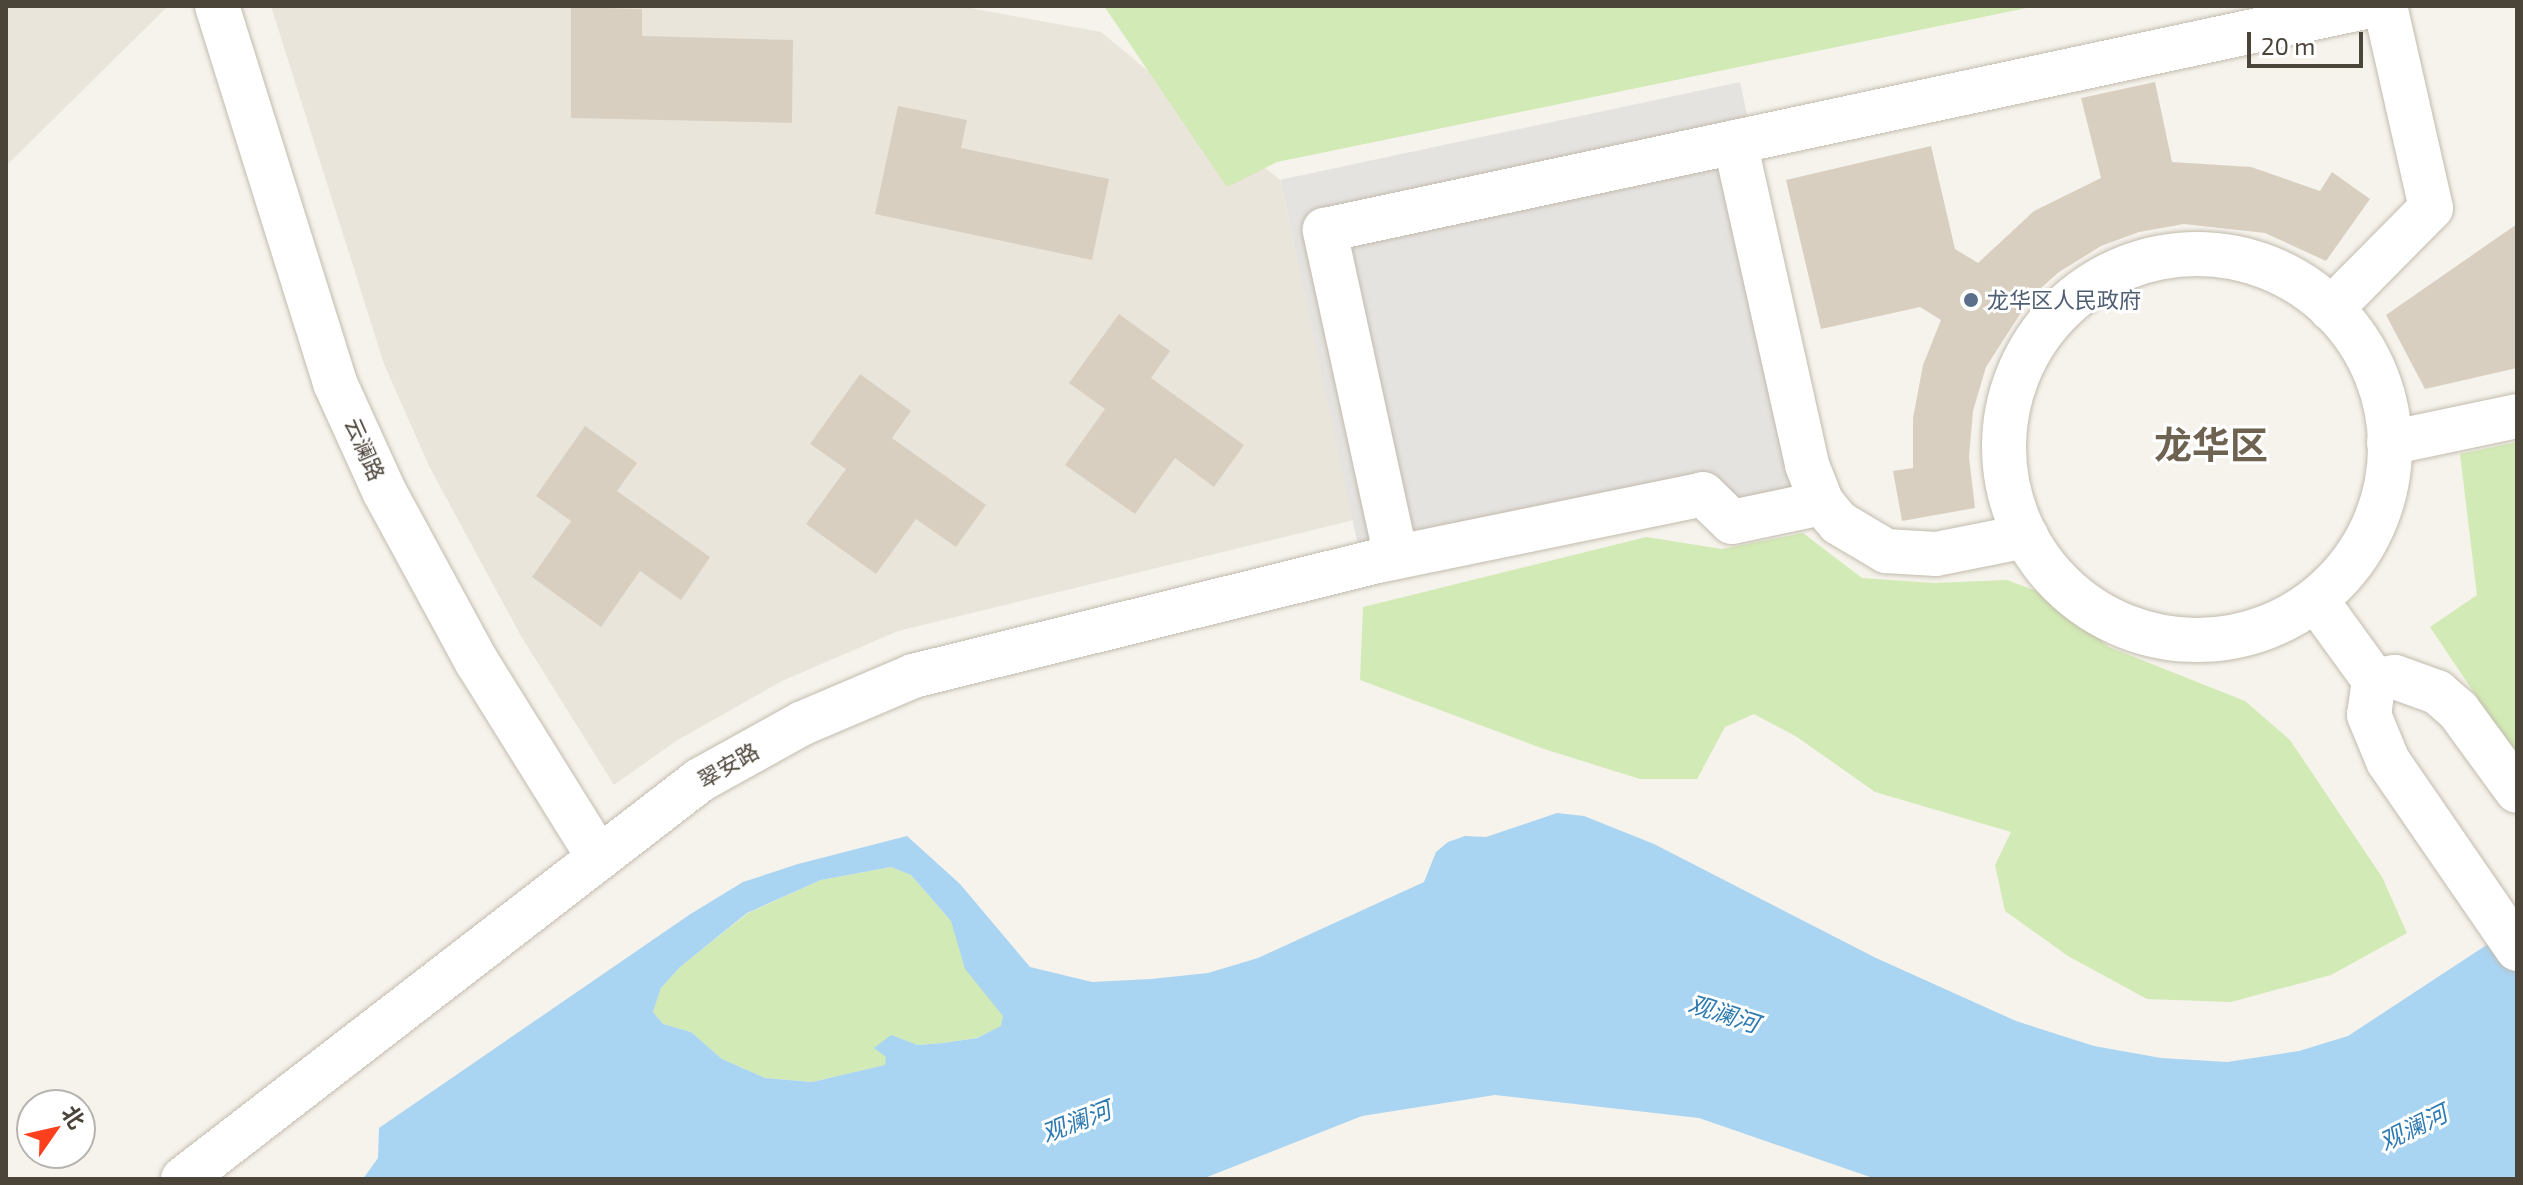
<!DOCTYPE html>
<html>
<head>
<meta charset="utf-8">
<style>
  body { margin:0 }
  #map { position:relative; width:2523px; height:1185px; overflow:hidden; background:#f6f3ec; font-family:"Exo 2","Noto Sans SC",sans-serif }
  div>[style] { position:absolute }
  .residential>* { inset:0; background:#eae5da }
  .green>* { inset:0; background:#d2eab5 }
  .parking>* { inset:0; background:#e5e3e0; transform-origin:0 0 }
  .water>* { inset:0; background:#a9d4f2 }
  .building>* { inset:0; background:#d8cfc1 }
  .roads { filter:drop-shadow(0 0 2px #c2bbae) drop-shadow(0 0 2px #c2bbae) }
  .minor>* { height:44px; margin:-22px; padding:0 22px; transform-origin:22px; border-radius:22px; background:#fff }
  .minor>.ring { margin:-22px; padding:0; box-sizing:content-box; background:none; border:44px solid #fff; border-radius:50% }
  .dots>* { width:22px; height:22px; translate:-50% -50%; box-sizing:border-box; border:4px solid #fff; border-radius:50% }
  span { translate:-50% -50%; white-space:nowrap; text-align:center; line-height:1.15; -webkit-text-stroke:6px #fff; paint-order:stroke }
  .service-label { font-size:22px; color:#4e5e75 }
  .left { translate:0 -50%; text-align:left }
  .street-label { font-size:22px; color:#4b4439 }
  .water-label { font-size:24px; color:#2e7ab2; font-style:italic }
  .town-label { font-size:38px; color:#6e6250; font-weight:700 }
  .frame { position:absolute; inset:0; border:8px solid #4b4439; pointer-events:none }
  .north { position:absolute; left:16px; top:1089px; width:80px; height:80px; box-sizing:border-box; background:#fff; border:2px solid #b7b4b0; border-radius:50%; rotate:56deg; font-size:22px; font-weight:700; line-height:32px; text-align:center; color:#4b4439 }
  .north::after { content:''; display:block; margin:auto; width:28px; height:36px; background:#fc3f1d; clip-path:polygon(50% 0,100% 100%,50% 72%,0 100%) }
  .scale { position:absolute; left:2247px; top:32px; width:116px; height:36px; box-sizing:border-box; border:4px solid #4b4439; border-top:0; padding-left:10px; font-size:24px; line-height:28px; white-space:nowrap; color:#4b4439; -webkit-text-stroke:6px #fff; paint-order:stroke }
</style>
</head>
<body>
<div id="map">
  <div class="residential">
    <i style="clip-path:polygon(6px 6px,168px 6px,6px 166px)"></i>
    <i style="clip-path:polygon(271px 6px,959px 6px,1101px 32px,1280px 180px,1354px 520px,898px 631px,782px 681px,676px 741px,614px 785px,521px 636px,430px 468px,384px 364px)"></i>
  </div>
  <div class="green">
    <i style="clip-path:polygon(1104px 6px,2036px 6px,1277px 162px,1227px 187px)"></i>
    <i style="clip-path:polygon(2517px 442px,2517px 757px,2430px 627px,2477px 595px,2460px 454px)"></i>
    <i style="clip-path:polygon(1803px 533px,1862px 578px,1933px 583px,2007px 580px,2045px 594px,2109px 647px,2245px 701px,2290px 740px,2382px 877px,2407px 933px,2331px 975px,2231px 1002px,2147px 999px,2068px 956px,2005px 911px,1995px 865px,2011px 832px,1875px 792px,1797px 737px,1754px 714px,1725px 727px,1697px 779px,1640px 779px,1541px 748px,1360px 680px,1363px 607px,1646px 537px,1722px 549px)"></i>
    <i style="clip-path:polygon(891px 867px,911px 875px,951px 921px,1003px 1016px,1002px 1026px,976px 1038px,943px 1043px,918px 1045px,890px 1035px,886px 1065px,812px 1082px,765px 1078px,722px 1059px,691px 1032px,663px 1024px,653px 1012px,661px 988px,680px 967px,748px 913px,821px 880px)"></i>
  </div>
  <div class="parking">
    <i style="left:1740px;top:82px;width:413px;height:470px;rotate:78deg"></i>
  </div>
  <div class="water">
    <i style="clip-path:polygon(evenodd,1557px 813px,1584px 816px,1654px 844px,1876px 958px,2016px 1021px,2094px 1046px,2161px 1058px,2227px 1062px,2299px 1051px,2348px 1036px,2517px 925px,2517px 1179px,1876px 1179px,1699px 1118px,1495px 1095px,1362px 1116px,1202px 1179px,363px 1179px,378px 1158px,379px 1128px,689px 915px,743px 882px,798px 864px,907px 836px,960px 884px,1030px 967px,1092px 982px,1151px 979px,1208px 973px,1258px 958px,1424px 882px,1436px 852px,1448px 842px,1465px 836px,1486px 837px,1557px 813px,891px 867px,911px 875px,951px 921px,965px 969px,1003px 1016px,1001px 1026px,977px 1038px,943px 1043px,918px 1045px,891px 1035px,874px 1048px,886px 1057px,885px 1065px,812px 1082px,765px 1078px,722px 1059px,691px 1032px,663px 1024px,653px 1012px,661px 988px,680px 967px,747px 913px,821px 880px,891px 867px)"></i>
  </div>
  <div class="building">
    <i style="clip-path:polygon(571px 7px,642px 9px,642px 36px,793px 40px,792px 123px,571px 118px)"></i>
    <i style="clip-path:polygon(2155px 82px,2172px 162px,2251px 167px,2320px 191px,2332px 172px,2370px 199px,2326px 261px,2265px 233px,2184px 224px,2139px 232px,2101px 246px,2059px 272px,2031px 297px,1986px 367px,1973px 411px,1969px 457px,1975px 508px,1902px 521px,1893px 471px,1913px 468px,1913px 418px,1923px 365px,1941px 320px,1920px 307px,1821px 329px,1786px 180px,1931px 146px,1955px 249px,1978px 263px,2034px 211px,2101px 178px,2081px 98px)"></i>
    <i style="clip-path:polygon(898px 106px,967px 120px,961px 148px,1109px 179px,1092px 260px,875px 214px)"></i>
    <i style="clip-path:polygon(2517px 224px,2517px 368px,2425px 389px,2386px 315px)"></i>
    <i style="clip-path:polygon(1119px 314px,1170px 351px,1151px 378px,1244px 445px,1214px 487px,1175px 458px,1135px 514px,1065px 465px,1105px 409px,1069px 383px)"></i>
    <i style="clip-path:polygon(860px 374px,911px 411px,892px 438px,986px 505px,956px 547px,916px 519px,876px 574px,806px 524px,846px 469px,810px 444px)"></i>
    <i style="clip-path:polygon(585px 426px,637px 463px,617px 491px,710px 557px,681px 600px,640px 571px,601px 627px,532px 577px,571px 521px,536px 496px)"></i>
  </div>
  <div class="roads">
    <div class="minor">
      <i style="left:217px;top:6px;width:395px;rotate:72.6deg"></i>
      <i style="left:335px;top:383px;width:119px;rotate:65.6deg"></i>
      <i style="left:384px;top:491px;width:195px;rotate:61.5deg"></i>
      <i style="left:477px;top:662px;width:227px;rotate:58.1deg"></i>
      <i style="left:1735px;top:142px;width:331px;rotate:77.4deg"></i>
      <i style="left:1807px;top:465px;width:41px;rotate:68.5deg"></i>
      <i style="left:1822px;top:503px;width:26px;rotate:50deg"></i>
      <i style="left:1839px;top:523px;width:55px;rotate:30.8deg"></i>
      <i style="left:1886px;top:551px;width:50px;rotate:3.4deg"></i>
      <i style="left:1936px;top:554px;width:92px;rotate:-11.3deg"></i>
      <i class="ring" style="left:2004px;top:254px;width:342px;height:342px"></i>
      <i style="left:2331px;top:309px;width:142px;rotate:-45.3deg"></i>
      <i style="left:2431px;top:208px;width:207px;rotate:-102.8deg"></i>
      <i style="left:2389px;top:443px;width:131px;rotate:-11.9deg"></i>
      <i style="left:1396px;top:557px;width:335px;rotate:-102.3deg"></i>
      <i style="left:1325px;top:230px;width:1069px;rotate:-12.1deg"></i>
      <i style="left:2316px;top:600px;width:99px;rotate:54.1deg"></i>
      <i style="left:2374px;top:680px;width:35px;rotate:98deg"></i>
      <i style="left:2369px;top:715px;width:50px;rotate:67.6deg"></i>
      <i style="left:2388px;top:761px;width:228px;rotate:55.5deg"></i>
      <i style="left:2374px;top:680px;width:21px;rotate:-8deg"></i>
      <i style="left:2395px;top:677px;width:45px;rotate:19.7deg"></i>
      <i style="left:2437px;top:692px;width:28px;rotate:41deg"></i>
      <i style="left:2458px;top:710px;width:100px;rotate:53.9deg"></i>
      <i style="left:183px;top:1179px;width:653px;rotate:-37.66deg"></i>
      <i style="left:700px;top:780px;width:118px;rotate:-29deg"></i>
      <i style="left:803px;top:723px;width:120px;rotate:-23.1deg"></i>
      <i style="left:913px;top:676px;width:479px;rotate:-13.9deg"></i>
      <i style="left:1378px;top:561px;width:332px;rotate:-11.6deg"></i>
      <i style="left:1703px;top:494px;width:40px;rotate:44deg"></i>
      <i style="left:1732px;top:522px;width:92px;rotate:-11.9deg"></i>
    </div>
  </div>
  <div class="dots">
    <i style="left:1971px;top:300px;background:#5c6f8a"></i>
  </div>
  <div class="service-label">
    <span class="left" style="left:1987px;top:300px">龙华区人民政府</span>
  </div>
  <div class="street-label">
    <span style="left:365px;top:449px;rotate:66deg">云澜路</span>
    <span style="left:728px;top:765px;rotate:-30deg">翠安路</span>
  </div>
  <div class="water-label">
    <span style="left:1724px;top:1013px;rotate:18deg">观澜河</span>
    <span style="left:1076px;top:1121px;rotate:-21deg">观澜河</span>
    <span style="left:2413px;top:1127px;rotate:-26deg">观澜河</span>
  </div>
  <div class="town-label">
    <span style="left:2211px;top:445px">龙华区</span>
  </div>
  <div class="frame"></div>
  <div class="north">北</div>
  <div class="scale">20 m</div>
</div>
</body>
</html>
